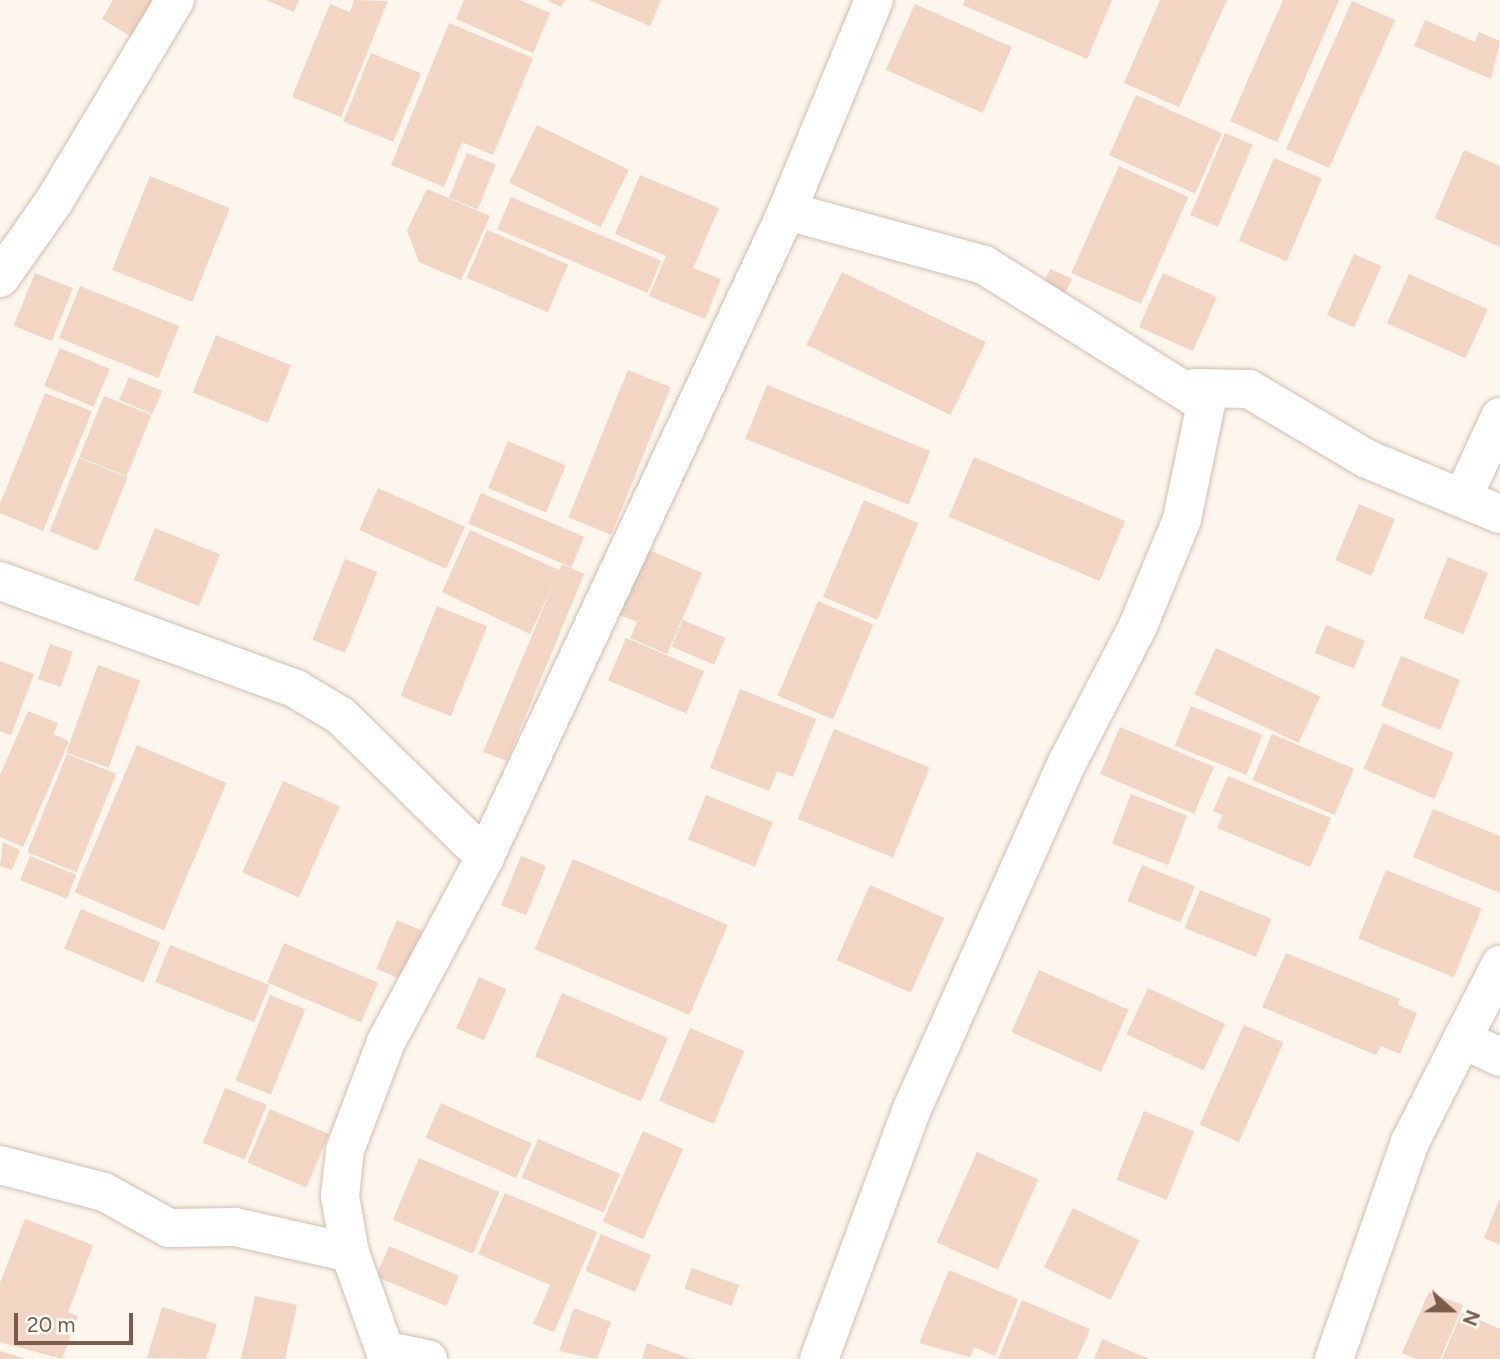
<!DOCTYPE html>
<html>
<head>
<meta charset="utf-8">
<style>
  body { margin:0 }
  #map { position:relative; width:1500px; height:1359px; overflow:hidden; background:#fdf6ec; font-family:Figtree,sans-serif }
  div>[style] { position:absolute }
  .building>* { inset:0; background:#f3d5c3; transform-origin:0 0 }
  .roads { filter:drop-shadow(0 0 2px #d1beb0) drop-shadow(0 0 2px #d1beb0) }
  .minor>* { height:38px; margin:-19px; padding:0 19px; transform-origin:19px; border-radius:19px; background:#fff }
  span { translate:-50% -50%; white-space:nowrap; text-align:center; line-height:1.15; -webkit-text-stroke:7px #fffaf3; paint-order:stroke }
  .north { position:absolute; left:1416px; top:1275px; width:70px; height:70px; -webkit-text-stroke:5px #fffaf3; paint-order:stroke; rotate:111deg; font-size:19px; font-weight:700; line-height:28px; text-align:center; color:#7a5c4d }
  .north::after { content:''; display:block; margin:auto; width:24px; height:32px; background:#7a5c4d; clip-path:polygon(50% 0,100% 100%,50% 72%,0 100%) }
  .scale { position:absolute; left:14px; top:1313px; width:119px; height:32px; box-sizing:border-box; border:4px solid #7a5c4d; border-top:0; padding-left:9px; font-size:21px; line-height:24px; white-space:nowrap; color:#7a5c4d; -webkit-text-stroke:5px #fffaf3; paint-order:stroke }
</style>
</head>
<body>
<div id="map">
  <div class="building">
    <i style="clip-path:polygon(113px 0,161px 0,137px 40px,102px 19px)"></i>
    <i style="clip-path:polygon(266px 0,299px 0,294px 12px)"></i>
    <i style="clip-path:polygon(354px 0,388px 1px,341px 117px,292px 97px,330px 4px,350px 12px)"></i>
    <i style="clip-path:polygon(464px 0,520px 0,550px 13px,533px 53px,456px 19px)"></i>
    <i style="clip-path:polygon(547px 0,565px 0,561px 7px)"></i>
    <i style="clip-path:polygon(589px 0,661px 0,650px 26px)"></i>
    <i style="clip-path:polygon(965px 0,1112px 0,1087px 59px,963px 5px)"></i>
    <i style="clip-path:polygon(1160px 0,1227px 0,1179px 107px,1124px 83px)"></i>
    <i style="clip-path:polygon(1283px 0,1339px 0,1277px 142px,1230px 121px)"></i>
    <i style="left:1352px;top:1px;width:47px;height:162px;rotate:24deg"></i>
    <i style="left:915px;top:4px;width:106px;height:72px;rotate:24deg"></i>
    <i style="clip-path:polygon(1425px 20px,1475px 42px,1479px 32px,1500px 41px,1491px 79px,1414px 46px)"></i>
    <i style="clip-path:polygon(449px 23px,533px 58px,493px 155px,462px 142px,444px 187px,391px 165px)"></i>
    <i style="left:371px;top:53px;width:54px;height:74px;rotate:22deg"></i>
    <i style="left:1136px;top:95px;width:94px;height:66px;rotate:24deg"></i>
    <i style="left:537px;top:125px;width:102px;height:64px;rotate:26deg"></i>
    <i style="left:1225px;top:133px;width:30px;height:89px;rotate:23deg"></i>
    <i style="clip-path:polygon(1464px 150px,1500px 166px,1500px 247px,1435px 218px)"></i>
    <i style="left:467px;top:153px;width:31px;height:48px;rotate:22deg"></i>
    <i style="left:1274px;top:158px;width:52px;height:90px;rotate:23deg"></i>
    <i style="left:1119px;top:166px;width:76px;height:117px;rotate:24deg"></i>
    <i style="clip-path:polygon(640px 175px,719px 208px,693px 268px,721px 279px,705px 319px,649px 296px,666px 256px,615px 234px)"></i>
    <i style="left:150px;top:176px;width:86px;height:101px;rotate:22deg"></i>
    <i style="clip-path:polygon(427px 189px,490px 216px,461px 280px,419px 262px,407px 230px)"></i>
    <i style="left:511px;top:197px;width:163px;height:35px;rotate:23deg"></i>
    <i style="left:487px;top:230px;width:88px;height:52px;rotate:23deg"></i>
    <i style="left:1354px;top:254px;width:30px;height:67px;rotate:24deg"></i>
    <i style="left:1050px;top:269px;width:24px;height:28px;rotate:24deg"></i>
    <i style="left:842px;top:272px;width:160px;height:81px;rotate:26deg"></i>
    <i style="left:35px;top:273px;width:41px;height:57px;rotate:22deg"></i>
    <i style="left:1163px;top:273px;width:59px;height:59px;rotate:24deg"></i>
    <i style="left:1409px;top:274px;width:86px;height:54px;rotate:24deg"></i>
    <i style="left:80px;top:286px;width:107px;height:56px;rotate:22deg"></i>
    <i style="left:216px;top:335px;width:81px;height:62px;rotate:22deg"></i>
    <i style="left:60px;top:348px;width:54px;height:41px;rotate:23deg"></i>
    <i style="left:628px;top:370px;width:46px;height:159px;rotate:22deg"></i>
    <i style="left:129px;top:377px;width:36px;height:25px;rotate:23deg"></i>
    <i style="left:767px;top:385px;width:176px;height:58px;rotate:22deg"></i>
    <i style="clip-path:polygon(45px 393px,92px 411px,43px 531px,0 513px,0 504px)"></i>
    <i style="left:104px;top:396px;width:51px;height:66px;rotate:22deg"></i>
    <i style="left:508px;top:441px;width:63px;height:51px;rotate:23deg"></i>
    <i style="left:974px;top:457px;width:164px;height:65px;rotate:23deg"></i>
    <i style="left:79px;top:458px;width:52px;height:79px;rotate:22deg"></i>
    <i style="left:378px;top:488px;width:95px;height:46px;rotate:24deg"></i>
    <i style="left:481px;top:493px;width:112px;height:33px;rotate:23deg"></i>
    <i style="left:864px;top:500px;width:59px;height:105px;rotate:23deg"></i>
    <i style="left:1359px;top:504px;width:39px;height:61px;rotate:23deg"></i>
    <i style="left:155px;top:528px;width:70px;height:56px;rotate:22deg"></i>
    <i style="clip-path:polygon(470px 530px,559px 570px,562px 564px,584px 574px,507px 761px,483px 752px,554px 583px,530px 634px,442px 592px)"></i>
    <i style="clip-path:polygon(638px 545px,702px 573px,667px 654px,630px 638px,637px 622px,610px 611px)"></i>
    <i style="left:1448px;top:557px;width:43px;height:66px;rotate:22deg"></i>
    <i style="left:345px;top:559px;width:35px;height:87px;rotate:22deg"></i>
    <i style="left:818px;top:601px;width:60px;height:103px;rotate:23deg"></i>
    <i style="left:437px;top:606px;width:54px;height:97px;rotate:22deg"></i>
    <i style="left:683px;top:620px;width:46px;height:29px;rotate:23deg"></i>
    <i style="left:1326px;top:625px;width:42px;height:30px;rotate:22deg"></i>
    <i style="left:626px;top:638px;width:85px;height:46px;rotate:23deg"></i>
    <i style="left:50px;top:644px;width:24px;height:37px;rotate:19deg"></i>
    <i style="left:1216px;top:648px;width:115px;height:51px;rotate:25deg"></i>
    <i style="left:1401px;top:656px;width:64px;height:54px;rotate:22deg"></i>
    <i style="clip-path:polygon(0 661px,34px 674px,11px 735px,0 731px)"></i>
    <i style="left:98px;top:665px;width:45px;height:93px;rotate:20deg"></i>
    <i style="clip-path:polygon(740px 689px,816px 719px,793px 777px,777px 771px,769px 791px,710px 768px)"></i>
    <i style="left:1191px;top:706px;width:77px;height:43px;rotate:22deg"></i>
    <i style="clip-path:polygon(28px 711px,58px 723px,53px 734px,69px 741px,23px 847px,0 837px,0 775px)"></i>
    <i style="left:1383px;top:723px;width:77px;height:50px;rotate:23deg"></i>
    <i style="left:1120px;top:727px;width:102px;height:51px;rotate:23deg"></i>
    <i style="left:834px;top:729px;width:103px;height:97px;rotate:22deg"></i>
    <i style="left:1272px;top:734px;width:89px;height:50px;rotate:23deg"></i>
    <i style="left:137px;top:745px;width:97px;height:160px;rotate:23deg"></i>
    <i style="left:67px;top:754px;width:53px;height:106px;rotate:22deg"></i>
    <i style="clip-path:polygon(1228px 776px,1331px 818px,1310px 867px,1217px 828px,1223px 815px,1213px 811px)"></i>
    <i style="left:283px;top:781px;width:62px;height:100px;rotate:24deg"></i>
    <i style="left:1131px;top:794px;width:60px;height:53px;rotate:21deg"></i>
    <i style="left:706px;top:795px;width:72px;height:48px;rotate:22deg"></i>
    <i style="clip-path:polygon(1433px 809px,1500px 836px,1500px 893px,1413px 857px)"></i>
    <i style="clip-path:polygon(3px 842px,20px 850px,12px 870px,0 866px)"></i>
    <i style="left:30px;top:856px;width:50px;height:26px;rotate:22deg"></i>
    <i style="left:521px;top:856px;width:27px;height:53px;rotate:22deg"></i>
    <i style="left:573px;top:859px;width:168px;height:98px;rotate:23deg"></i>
    <i style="left:1142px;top:865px;width:57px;height:39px;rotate:22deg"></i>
    <i style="left:1386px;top:870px;width:103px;height:74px;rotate:22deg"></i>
    <i style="left:870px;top:885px;width:81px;height:82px;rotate:24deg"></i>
    <i style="left:1200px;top:890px;width:77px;height:41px;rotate:22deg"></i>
    <i style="left:81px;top:909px;width:86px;height:43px;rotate:23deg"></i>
    <i style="left:397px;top:920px;width:28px;height:53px;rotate:23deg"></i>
    <i style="left:284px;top:943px;width:102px;height:43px;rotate:23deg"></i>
    <i style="left:170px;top:945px;width:107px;height:40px;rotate:22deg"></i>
    <i style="clip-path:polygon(1286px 953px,1400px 999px,1398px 1005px,1417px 1013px,1400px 1054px,1381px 1046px,1376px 1055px,1262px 1007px)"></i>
    <i style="left:1039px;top:970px;width:98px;height:68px;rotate:24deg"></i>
    <i style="left:479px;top:977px;width:30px;height:56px;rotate:24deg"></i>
    <i style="left:1148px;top:988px;width:85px;height:51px;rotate:25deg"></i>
    <i style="left:562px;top:993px;width:115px;height:69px;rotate:23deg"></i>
    <i style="left:270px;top:995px;width:38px;height:92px;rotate:22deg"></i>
    <i style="left:1244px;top:1025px;width:43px;height:109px;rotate:24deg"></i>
    <i style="left:690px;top:1028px;width:59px;height:79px;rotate:23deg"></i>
    <i style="left:225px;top:1088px;width:45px;height:59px;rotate:22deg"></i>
    <i style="left:441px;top:1103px;width:99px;height:38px;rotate:24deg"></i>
    <i style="left:270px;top:1109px;width:64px;height:58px;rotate:23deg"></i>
    <i style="left:1144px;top:1111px;width:54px;height:74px;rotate:22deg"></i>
    <i style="left:643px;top:1131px;width:44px;height:99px;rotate:24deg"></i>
    <i style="left:538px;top:1139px;width:89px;height:42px;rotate:23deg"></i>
    <i style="left:977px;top:1152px;width:67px;height:99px;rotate:24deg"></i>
    <i style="left:419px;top:1158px;width:87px;height:67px;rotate:23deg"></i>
    <i style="clip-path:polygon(505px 1193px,597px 1232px,554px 1332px,533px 1324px,550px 1285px,478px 1254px)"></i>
    <i style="clip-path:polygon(1500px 1198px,1500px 1245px,1484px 1238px)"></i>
    <i style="left:1073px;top:1208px;width:74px;height:66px;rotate:26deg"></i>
    <i style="clip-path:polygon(25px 1219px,93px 1245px,68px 1312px,78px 1316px,62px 1359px,0 1342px,0 1283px)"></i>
    <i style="left:601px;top:1234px;width:54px;height:40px;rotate:23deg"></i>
    <i style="left:389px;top:1246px;width:76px;height:33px;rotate:23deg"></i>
    <i style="left:692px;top:1268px;width:50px;height:22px;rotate:20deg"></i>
    <i style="clip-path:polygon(949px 1270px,1018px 1299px,995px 1356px,974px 1347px,970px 1357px,919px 1343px)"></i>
    <i style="clip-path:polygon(1429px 1292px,1463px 1305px,1440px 1359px,1416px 1359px,1402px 1353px)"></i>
    <i style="clip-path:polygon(255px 1296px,297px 1305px,285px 1359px,241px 1359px)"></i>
    <i style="clip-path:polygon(1022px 1300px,1090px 1329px,1077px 1359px,998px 1359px)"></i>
    <i style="clip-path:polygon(162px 1307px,217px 1324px,206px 1359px,147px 1358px)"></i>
    <i style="clip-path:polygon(574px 1308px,611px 1322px,597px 1359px,559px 1351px)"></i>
    <i style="clip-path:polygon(1462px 1312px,1500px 1329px,1500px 1359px,1442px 1359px)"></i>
    <i style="clip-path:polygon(1102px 1339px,1149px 1359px,1094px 1359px)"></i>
    <i style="clip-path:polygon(647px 1343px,691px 1359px,642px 1359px)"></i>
    <i style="clip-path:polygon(0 1351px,23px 1358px,23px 1359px,0 1359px)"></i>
  </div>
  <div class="roads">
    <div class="minor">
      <i style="left:787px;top:211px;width:204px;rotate:15.3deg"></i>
      <i style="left:984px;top:265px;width:262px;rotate:32.1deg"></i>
      <i style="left:0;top:278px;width:92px;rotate:-54.8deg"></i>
      <i style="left:53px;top:203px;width:237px;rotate:-59deg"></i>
      <i style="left:1463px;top:497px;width:88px;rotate:-65.2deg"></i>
      <i style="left:0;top:581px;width:315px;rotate:20deg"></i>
      <i style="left:296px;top:689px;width:52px;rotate:31deg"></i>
      <i style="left:341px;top:716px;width:202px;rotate:44.4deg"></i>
      <i style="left:1462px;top:1039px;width:42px;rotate:25.3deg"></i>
      <i style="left:0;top:1165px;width:107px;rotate:14.6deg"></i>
      <i style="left:104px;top:1192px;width:74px;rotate:29deg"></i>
      <i style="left:169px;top:1228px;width:66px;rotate:-0.9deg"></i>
      <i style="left:235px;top:1227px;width:118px;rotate:12.7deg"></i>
      <i style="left:350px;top:1253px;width:113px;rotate:70.3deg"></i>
      <i style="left:350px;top:1253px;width:58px;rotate:-100deg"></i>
      <i style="left:340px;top:1196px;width:46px;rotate:-83.8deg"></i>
      <i style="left:345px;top:1150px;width:116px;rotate:-69.2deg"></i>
      <i style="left:386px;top:1042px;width:210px;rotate:-61.8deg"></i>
      <i style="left:485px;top:857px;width:713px;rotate:-64.94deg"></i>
      <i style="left:787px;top:211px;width:228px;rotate:-67.6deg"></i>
      <i style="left:389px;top:1351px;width:40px;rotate:12deg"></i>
      <i style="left:819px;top:1359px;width:267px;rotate:-69.6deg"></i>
      <i style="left:912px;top:1109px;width:379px;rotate:-65.9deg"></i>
      <i style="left:1067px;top:763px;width:154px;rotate:-62.6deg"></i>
      <i style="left:1138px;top:626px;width:116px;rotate:-67.6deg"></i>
      <i style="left:1182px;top:519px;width:117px;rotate:-78.2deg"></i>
      <i style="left:1206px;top:404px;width:19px;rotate:-125deg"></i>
      <i style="left:1195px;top:388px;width:54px;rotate:1.1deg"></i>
      <i style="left:1249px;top:389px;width:137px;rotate:30.7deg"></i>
      <i style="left:1367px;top:459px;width:144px;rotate:22.5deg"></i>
      <i style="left:1334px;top:1359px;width:230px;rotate:-70.7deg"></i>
      <i style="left:1410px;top:1142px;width:199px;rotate:-63deg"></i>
    </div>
  </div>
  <div class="north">N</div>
  <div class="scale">20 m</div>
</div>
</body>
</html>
